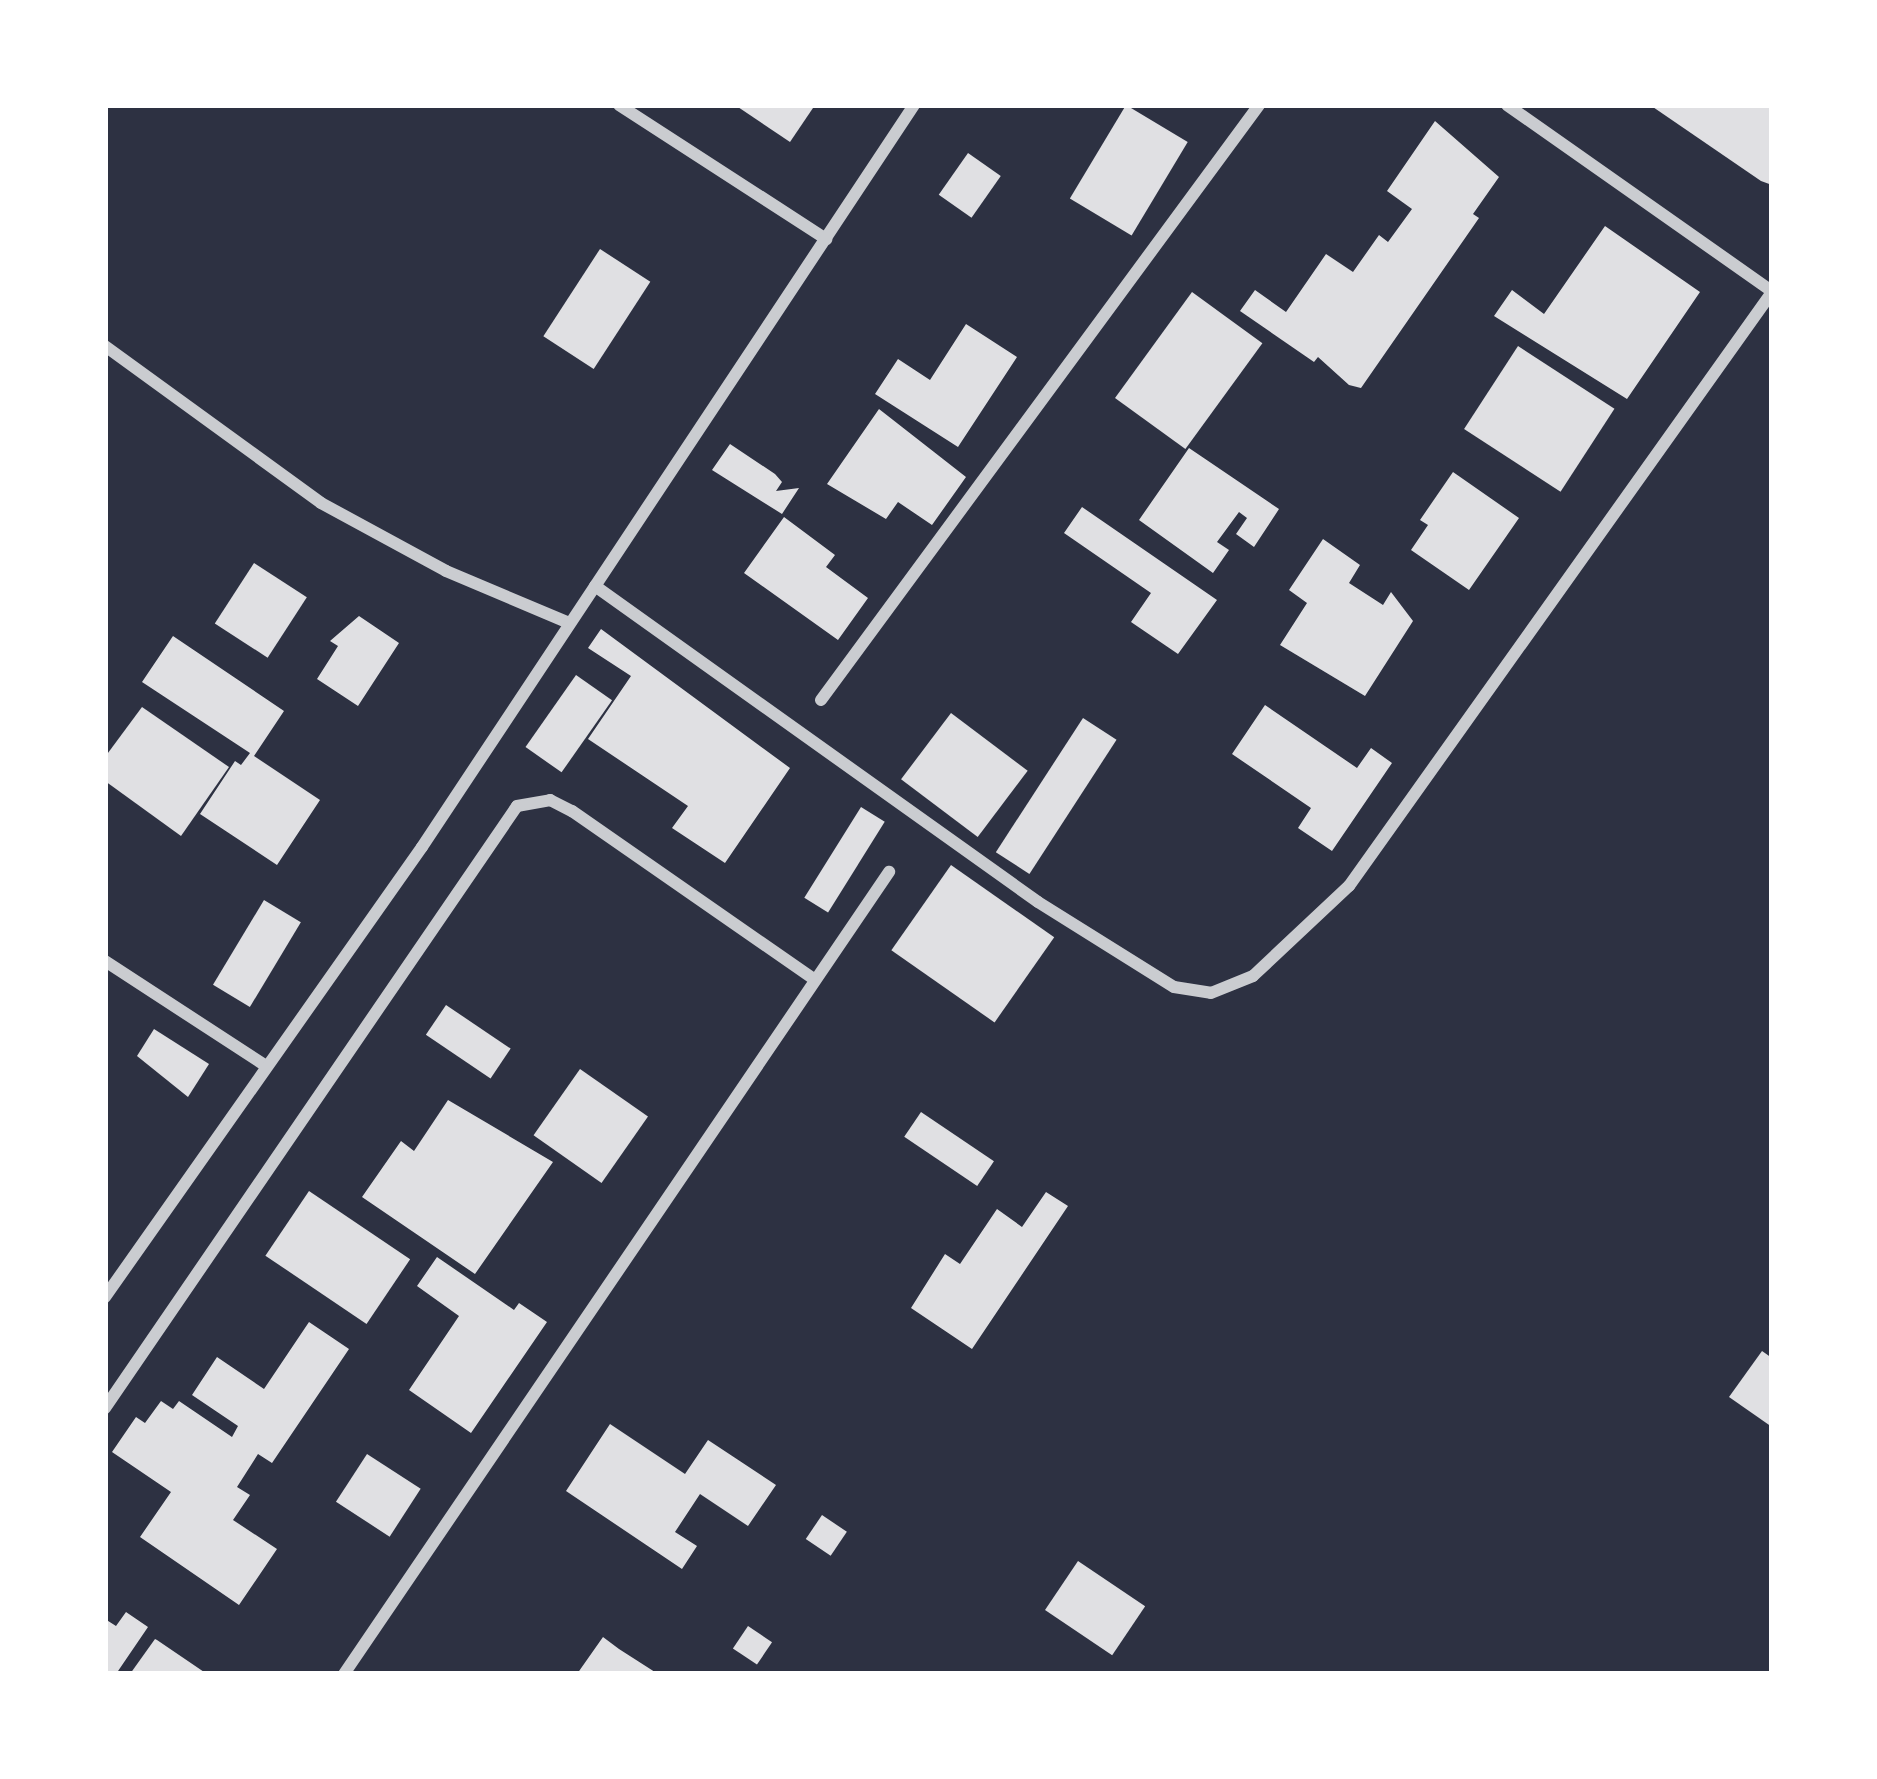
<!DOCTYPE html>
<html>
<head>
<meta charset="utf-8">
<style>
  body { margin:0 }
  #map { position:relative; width:1877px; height:1779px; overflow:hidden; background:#2d3142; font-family:"PT Sans",sans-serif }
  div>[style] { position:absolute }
  .building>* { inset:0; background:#e0e0e3; transform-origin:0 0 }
  .minor>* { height:12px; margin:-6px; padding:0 6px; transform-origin:6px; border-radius:6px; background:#caccd0 }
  span { translate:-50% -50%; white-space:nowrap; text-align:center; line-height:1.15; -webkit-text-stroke:9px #fff; paint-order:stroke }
  .frame { position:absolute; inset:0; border:108px solid #fff; pointer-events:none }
</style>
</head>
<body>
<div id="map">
  <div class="building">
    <i style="clip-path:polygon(735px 105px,815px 105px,790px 142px)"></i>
    <i style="left:1126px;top:105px;width:72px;height:109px;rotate:31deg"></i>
    <i style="clip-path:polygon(1650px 105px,1772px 105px,1772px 185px,1761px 181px)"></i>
    <i style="clip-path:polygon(1435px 121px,1499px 177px,1473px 214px,1479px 218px,1361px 388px,1349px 385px,1318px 357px,1314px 362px,1240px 311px,1255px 290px,1286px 312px,1326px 254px,1353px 272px,1379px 235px,1388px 242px,1412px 209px,1387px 191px)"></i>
    <i style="left:968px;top:153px;width:40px;height:51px;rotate:35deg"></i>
    <i style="clip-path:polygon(1605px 226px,1700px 292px,1627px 399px,1494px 316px,1512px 290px,1544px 314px)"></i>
    <i style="left:600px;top:249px;width:60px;height:104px;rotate:33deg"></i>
    <i style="left:1192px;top:292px;width:87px;height:131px;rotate:36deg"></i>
    <i style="clip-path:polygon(966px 324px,1017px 357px,958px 447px,875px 394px,898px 359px,930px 380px)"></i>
    <i style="left:1518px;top:346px;width:115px;height:99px;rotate:33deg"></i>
    <i style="clip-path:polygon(879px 409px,966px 477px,932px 525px,898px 502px,886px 519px,827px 484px)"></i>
    <i style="clip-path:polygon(730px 444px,775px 474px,782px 482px,776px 491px,799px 488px,782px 514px,712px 470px)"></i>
    <i style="clip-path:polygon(1189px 448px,1279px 509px,1254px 547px,1236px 534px,1247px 518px,1239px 512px,1217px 542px,1229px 550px,1213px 573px,1139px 520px)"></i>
    <i style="clip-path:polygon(1453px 472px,1519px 518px,1469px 590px,1411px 550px,1428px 525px,1420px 520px)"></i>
    <i style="clip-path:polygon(1082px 507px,1217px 600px,1178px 654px,1131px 622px,1151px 593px,1064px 533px)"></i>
    <i style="clip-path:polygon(784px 517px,835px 555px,826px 567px,868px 598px,838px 640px,744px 573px)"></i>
    <i style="clip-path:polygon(1323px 539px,1360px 565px,1349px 583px,1383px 605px,1391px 592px,1413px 621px,1365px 696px,1280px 645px,1307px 603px,1289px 590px)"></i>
    <i style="left:254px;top:563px;width:63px;height:72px;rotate:33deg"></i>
    <i style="clip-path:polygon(359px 616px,399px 643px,358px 706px,317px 679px,338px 646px,330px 641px)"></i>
    <i style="clip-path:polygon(601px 629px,790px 768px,725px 863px,672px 828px,688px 806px,588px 739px,631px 676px,588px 648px)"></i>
    <i style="clip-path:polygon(173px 636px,284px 711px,254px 756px,320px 800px,277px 865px,200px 814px,235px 761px,241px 765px,250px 753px,142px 682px)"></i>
    <i style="left:576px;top:675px;width:44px;height:88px;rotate:35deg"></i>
    <i style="clip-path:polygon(1265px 705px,1357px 768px,1371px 748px,1392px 763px,1332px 851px,1298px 828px,1311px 808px,1232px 754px)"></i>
    <i style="clip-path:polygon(142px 707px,229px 767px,181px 836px,105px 781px,105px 757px)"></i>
    <i style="left:951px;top:713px;width:96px;height:83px;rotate:37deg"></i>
    <i style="left:1083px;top:718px;width:40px;height:160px;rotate:33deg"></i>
    <i style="left:861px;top:807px;width:28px;height:107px;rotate:32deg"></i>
    <i style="left:951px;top:865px;width:126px;height:104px;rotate:35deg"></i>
    <i style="left:264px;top:900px;width:43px;height:99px;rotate:31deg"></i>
    <i style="left:446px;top:1005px;width:78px;height:36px;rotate:34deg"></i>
    <i style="clip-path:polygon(154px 1029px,209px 1064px,188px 1097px,137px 1056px)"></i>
    <i style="left:580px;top:1069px;width:83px;height:81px;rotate:35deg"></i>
    <i style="clip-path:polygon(448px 1100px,553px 1162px,475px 1274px,362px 1197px,401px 1141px,414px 1151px)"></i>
    <i style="left:921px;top:1112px;width:88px;height:30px;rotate:34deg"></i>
    <i style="left:309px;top:1191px;width:122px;height:78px;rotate:34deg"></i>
    <i style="clip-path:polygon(1046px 1192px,1068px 1206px,972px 1349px,911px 1308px,945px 1254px,960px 1264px,997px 1209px,1022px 1227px)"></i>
    <i style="clip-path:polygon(437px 1257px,514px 1310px,519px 1303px,547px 1322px,471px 1433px,409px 1390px,459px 1316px,417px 1286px)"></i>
    <i style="clip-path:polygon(309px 1322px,349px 1349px,272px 1463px,258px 1454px,237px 1487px,250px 1495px,233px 1520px,277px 1549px,239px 1605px,140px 1537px,171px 1492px,112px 1452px,136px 1417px,145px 1423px,161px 1401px,173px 1409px,179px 1401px,232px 1437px,238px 1426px,192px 1395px,217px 1357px,264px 1389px)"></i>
    <i style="clip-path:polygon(1762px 1351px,1772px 1358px,1772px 1427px,1729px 1397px)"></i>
    <i style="clip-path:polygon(610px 1424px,685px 1474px,708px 1440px,776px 1485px,748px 1526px,700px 1494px,675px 1532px,697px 1546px,682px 1569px,566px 1491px)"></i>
    <i style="left:367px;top:1454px;width:64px;height:57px;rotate:33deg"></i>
    <i style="left:822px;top:1515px;width:30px;height:29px;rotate:34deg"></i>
    <i style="left:1078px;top:1561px;width:81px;height:59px;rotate:34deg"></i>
    <i style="clip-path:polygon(126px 1612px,148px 1627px,116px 1674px,105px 1674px,105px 1619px,116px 1626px)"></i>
    <i style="left:748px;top:1626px;width:29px;height:27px;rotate:34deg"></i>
    <i style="clip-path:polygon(603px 1637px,619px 1649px,658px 1674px,577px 1674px)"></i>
    <i style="clip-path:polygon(155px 1639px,157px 1640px,207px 1674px,130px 1674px)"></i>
  </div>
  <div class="minor">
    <i style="left:619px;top:105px;width:247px;rotate:32.9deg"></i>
    <i style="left:1507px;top:105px;width:324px;rotate:35.1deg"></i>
    <i style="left:105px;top:346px;width:267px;rotate:36deg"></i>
    <i style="left:321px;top:503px;width:142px;rotate:28.5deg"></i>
    <i style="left:446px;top:571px;width:134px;rotate:22.9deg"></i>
    <i style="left:595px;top:586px;width:544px;rotate:35.5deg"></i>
    <i style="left:1038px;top:902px;width:160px;rotate:32deg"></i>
    <i style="left:1174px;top:987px;width:37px;rotate:9deg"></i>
    <i style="left:1211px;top:993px;width:45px;rotate:-22deg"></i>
    <i style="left:1253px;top:976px;width:132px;rotate:-43.2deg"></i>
    <i style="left:1349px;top:886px;width:729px;rotate:-54.54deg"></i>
    <i style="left:821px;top:700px;width:739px;rotate:-53.64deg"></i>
    <i style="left:105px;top:961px;width:192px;rotate:33.1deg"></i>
    <i style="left:105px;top:1297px;width:550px;rotate:-54.84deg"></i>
    <i style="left:422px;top:847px;width:890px;rotate:-56.45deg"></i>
    <i style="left:105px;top:1408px;width:729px;rotate:-55.61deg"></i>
    <i style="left:517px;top:806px;width:34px;rotate:-10deg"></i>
    <i style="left:550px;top:800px;width:25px;rotate:27deg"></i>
    <i style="left:572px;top:811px;width:296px;rotate:34.8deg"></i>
    <i style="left:344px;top:1674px;width:970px;rotate:-55.8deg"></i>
  </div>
  <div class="frame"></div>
</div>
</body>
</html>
